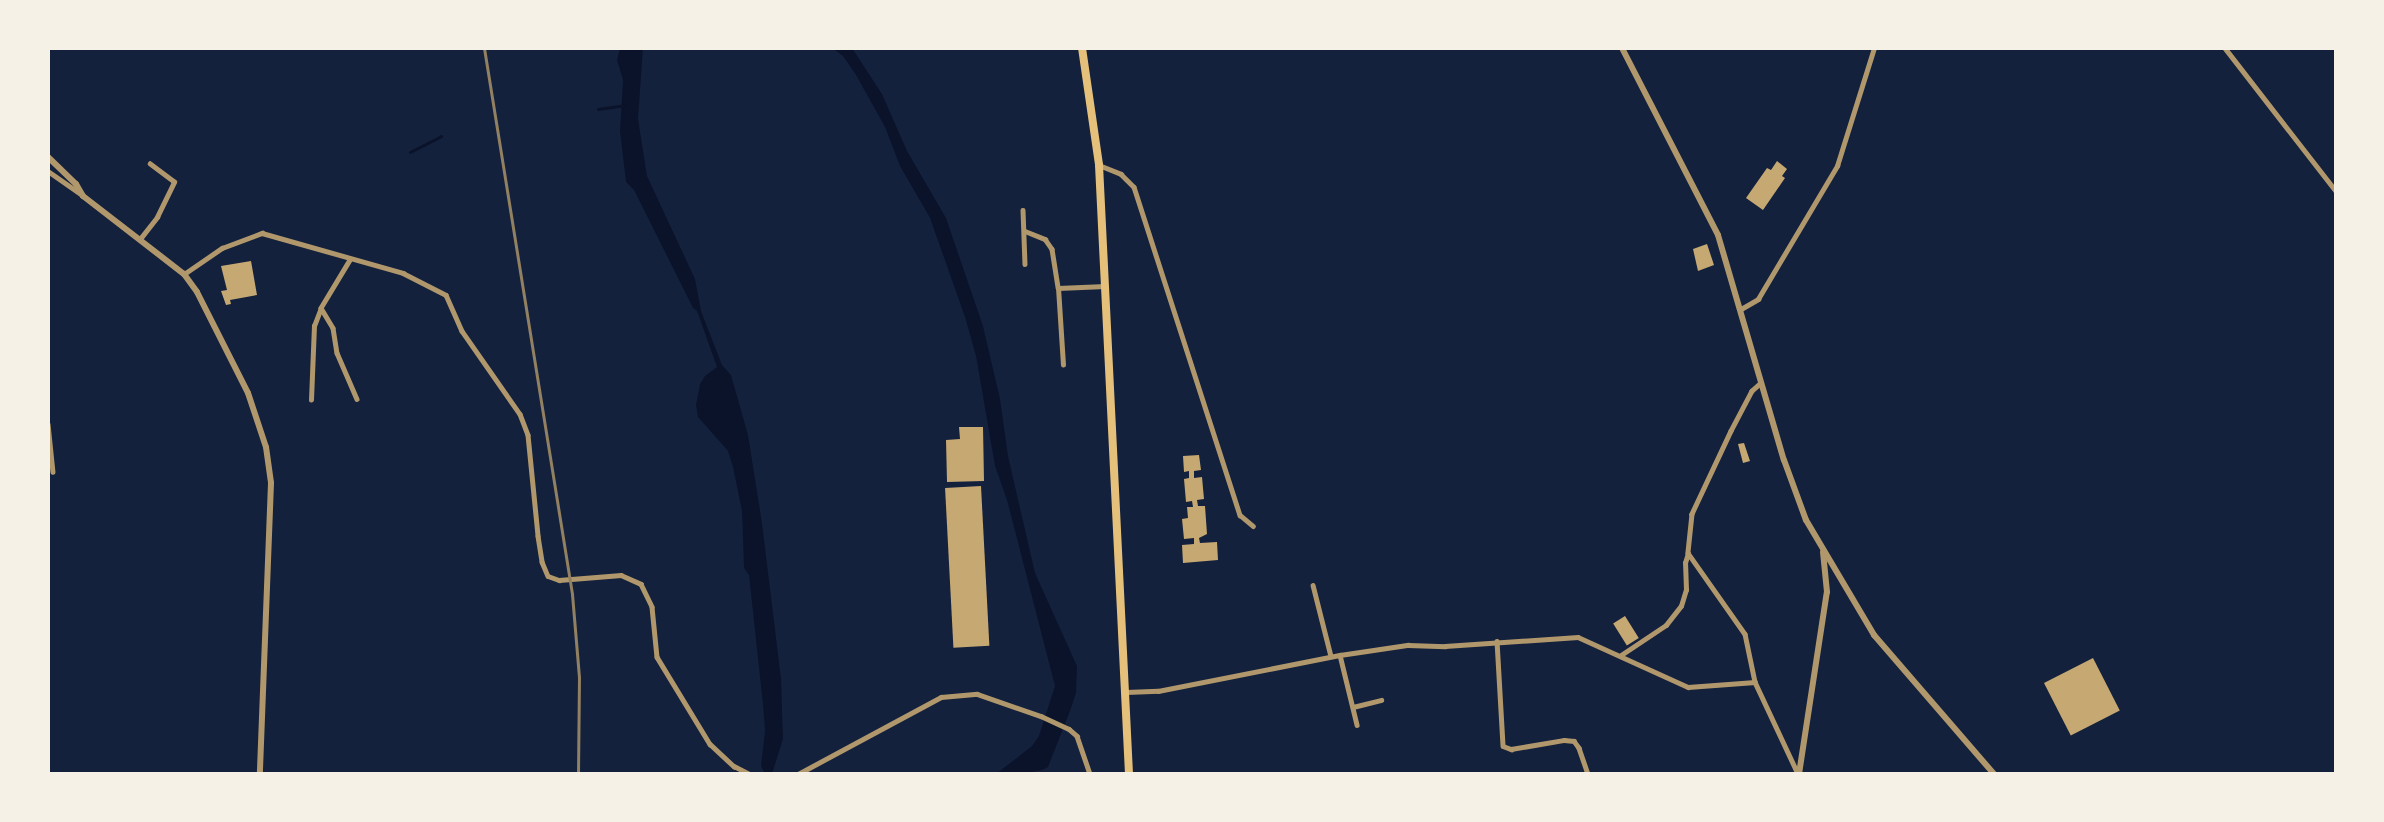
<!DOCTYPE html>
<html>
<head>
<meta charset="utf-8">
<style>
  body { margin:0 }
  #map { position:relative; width:2384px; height:822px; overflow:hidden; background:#14213d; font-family:Commissioner,sans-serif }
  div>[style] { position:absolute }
  .water>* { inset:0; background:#0b132b }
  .stream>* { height:3px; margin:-1.5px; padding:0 1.5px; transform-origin:1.5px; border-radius:1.5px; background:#0b132b }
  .building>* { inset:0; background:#c6a872; transform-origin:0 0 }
  .minor>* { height:4.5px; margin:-2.25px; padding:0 2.25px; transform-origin:2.25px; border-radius:2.25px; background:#b1986c }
  .tertiary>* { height:6px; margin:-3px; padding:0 3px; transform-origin:3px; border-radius:3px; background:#b1986c }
  .primary>* { height:8px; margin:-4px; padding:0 4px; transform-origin:4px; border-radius:4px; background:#e5c07b }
  .rail>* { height:3px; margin:-1.5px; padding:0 1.5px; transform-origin:1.5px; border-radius:1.5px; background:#918062 }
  span { translate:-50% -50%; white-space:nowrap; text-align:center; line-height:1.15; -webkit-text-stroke:5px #f6f1e7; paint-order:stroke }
  .frame { position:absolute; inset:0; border:50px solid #f6f1e7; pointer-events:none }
</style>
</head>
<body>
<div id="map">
  <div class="water">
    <i style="clip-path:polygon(620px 48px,643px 48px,638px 119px,647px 176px,695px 279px,701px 311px,722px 365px,731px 375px,748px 435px,762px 523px,781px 679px,783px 739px,772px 774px,765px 774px,761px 766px,765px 730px,763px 705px,749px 575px,744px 568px,742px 511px,733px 467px,728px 451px,698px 417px,696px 405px,700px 384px,705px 376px,717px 367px,697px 311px,693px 308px,634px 190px,626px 182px,620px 131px,623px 80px,617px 60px)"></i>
    <i style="clip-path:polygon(832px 48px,852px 48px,882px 94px,907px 151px,946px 218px,983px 326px,1000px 399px,1008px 456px,1035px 573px,1077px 666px,1076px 693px,1070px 711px,1048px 767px,1042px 770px,1021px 774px,996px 774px,1032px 746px,1039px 736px,1055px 686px,1007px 500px,995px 466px,976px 356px,965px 317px,930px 218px,900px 166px,885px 127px,856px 75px,843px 56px)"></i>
  </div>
  <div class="stream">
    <i style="left:598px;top:109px;width:28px;rotate:-8deg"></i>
    <i style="left:410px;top:152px;width:35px;rotate:-27deg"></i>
  </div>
  <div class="building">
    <i style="clip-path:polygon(1777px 161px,1787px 169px,1782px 176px,1785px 178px,1763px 210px,1746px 198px,1767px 168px,1771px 170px)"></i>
    <i style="clip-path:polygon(1707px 244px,1714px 265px,1698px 271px,1693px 249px)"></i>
    <i style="clip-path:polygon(251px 261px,257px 295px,230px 300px,231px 304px,226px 305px,221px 291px,227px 290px,221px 266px)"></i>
    <i style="clip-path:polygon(959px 427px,983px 427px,984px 481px,947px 482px,946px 440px,960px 439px)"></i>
    <i style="clip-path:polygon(1744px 443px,1750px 461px,1743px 463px,1738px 444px)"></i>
    <i style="clip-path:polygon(1199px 455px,1201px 470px,1194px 471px,1194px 478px,1202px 477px,1204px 499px,1197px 500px,1198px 506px,1205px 506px,1207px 534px,1199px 538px,1200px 543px,1217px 542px,1218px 560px,1183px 563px,1182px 545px,1194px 544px,1194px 538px,1184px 539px,1182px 519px,1188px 518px,1187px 507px,1193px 507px,1192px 501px,1186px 502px,1184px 479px,1189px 478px,1189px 471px,1184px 472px,1183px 456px)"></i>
    <i style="left:981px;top:486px;width:160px;height:36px;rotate:87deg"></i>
    <i style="left:1625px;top:616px;width:26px;height:14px;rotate:58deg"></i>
    <i style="left:2093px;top:658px;width:59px;height:55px;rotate:63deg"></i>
  </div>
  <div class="minor">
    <i style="left:2225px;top:48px;width:181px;rotate:52.2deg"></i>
    <i style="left:1099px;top:165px;width:24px;rotate:22deg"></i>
    <i style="left:1121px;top:174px;width:18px;rotate:45deg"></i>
    <i style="left:1134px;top:187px;width:345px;rotate:72.1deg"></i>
    <i style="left:1240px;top:515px;width:17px;rotate:40deg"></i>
    <i style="left:48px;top:171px;width:40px;rotate:34.9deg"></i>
    <i style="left:1023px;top:210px;width:54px;rotate:87.9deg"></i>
    <i style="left:1025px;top:231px;width:22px;rotate:22deg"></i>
    <i style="left:1045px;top:239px;width:12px;rotate:55deg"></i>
    <i style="left:1052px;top:249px;width:39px;rotate:81deg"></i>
    <i style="left:140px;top:239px;width:28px;rotate:-52deg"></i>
    <i style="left:157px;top:217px;width:39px;rotate:-64deg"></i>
    <i style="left:174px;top:182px;width:30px;rotate:-143deg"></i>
    <i style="left:350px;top:260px;width:56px;rotate:121.1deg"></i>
    <i style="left:321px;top:308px;width:23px;rotate:59deg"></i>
    <i style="left:333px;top:328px;width:25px;rotate:81deg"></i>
    <i style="left:337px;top:353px;width:50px;rotate:66.5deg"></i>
    <i style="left:184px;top:274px;width:46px;rotate:-34.4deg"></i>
    <i style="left:222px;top:248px;width:43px;rotate:-20.6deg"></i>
    <i style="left:262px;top:233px;width:147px;rotate:15.8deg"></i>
    <i style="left:403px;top:273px;width:48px;rotate:27.1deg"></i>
    <i style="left:446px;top:295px;width:39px;rotate:66deg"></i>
    <i style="left:462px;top:331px;width:101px;rotate:55.1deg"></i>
    <i style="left:520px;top:414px;width:22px;rotate:69deg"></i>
    <i style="left:528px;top:435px;width:101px;rotate:84.3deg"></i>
    <i style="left:538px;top:536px;width:26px;rotate:81deg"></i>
    <i style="left:542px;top:562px;width:15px;rotate:67deg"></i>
    <i style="left:548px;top:576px;width:12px;rotate:20deg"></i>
    <i style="left:559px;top:580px;width:62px;rotate:-4.6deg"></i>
    <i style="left:621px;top:575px;width:22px;rotate:24deg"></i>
    <i style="left:641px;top:584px;width:25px;rotate:64deg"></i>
    <i style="left:652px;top:607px;width:50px;rotate:84.3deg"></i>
    <i style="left:657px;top:657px;width:102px;rotate:58.7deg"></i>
    <i style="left:710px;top:744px;width:33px;rotate:43deg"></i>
    <i style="left:734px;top:766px;width:18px;rotate:27deg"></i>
    <i style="left:1741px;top:309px;width:20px;rotate:-30deg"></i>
    <i style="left:1758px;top:299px;width:155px;rotate:-59.3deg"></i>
    <i style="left:1837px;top:166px;width:124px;rotate:-72.6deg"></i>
    <i style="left:1063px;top:365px;width:77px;rotate:-93.7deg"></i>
    <i style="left:1058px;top:288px;width:47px;rotate:-2.4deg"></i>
    <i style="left:1761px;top:383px;width:12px;rotate:138deg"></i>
    <i style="left:1752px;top:391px;width:45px;rotate:117.7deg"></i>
    <i style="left:1731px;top:431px;width:92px;rotate:115.2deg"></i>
    <i style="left:1692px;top:514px;width:39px;rotate:96deg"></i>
    <i style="left:1688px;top:553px;width:99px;rotate:54.9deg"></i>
    <i style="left:1745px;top:634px;width:49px;rotate:78.2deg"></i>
    <i style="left:1755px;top:682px;width:102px;rotate:64.9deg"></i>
    <i style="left:311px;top:400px;width:74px;rotate:-87.7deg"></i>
    <i style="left:314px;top:326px;width:19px;rotate:-69deg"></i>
    <i style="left:48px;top:424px;width:48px;rotate:84.1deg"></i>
    <i style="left:1313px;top:585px;width:73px;rotate:75.8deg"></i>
    <i style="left:1497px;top:641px;width:105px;rotate:86.7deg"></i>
    <i style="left:1503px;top:746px;width:9px;rotate:21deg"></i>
    <i style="left:1511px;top:749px;width:54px;rotate:-9.6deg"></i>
    <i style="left:1564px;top:740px;width:10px;rotate:6deg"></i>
    <i style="left:1574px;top:741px;width:9px;rotate:54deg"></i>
    <i style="left:1579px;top:748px;width:28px;rotate:71deg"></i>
    <i style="left:1340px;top:655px;width:72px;rotate:76.3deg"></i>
    <i style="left:1621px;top:655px;width:54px;rotate:-33.7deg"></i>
    <i style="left:1666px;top:625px;width:24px;rotate:-52deg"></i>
    <i style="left:1681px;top:606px;width:17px;rotate:-73deg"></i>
    <i style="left:1686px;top:590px;width:27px;rotate:-92deg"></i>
    <i style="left:1685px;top:563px;width:10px;rotate:-73deg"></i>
    <i style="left:1126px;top:692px;width:32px;rotate:-2deg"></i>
    <i style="left:1158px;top:691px;width:186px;rotate:-11.2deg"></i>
    <i style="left:1340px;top:655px;width:69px;rotate:-8.4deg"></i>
    <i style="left:1408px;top:645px;width:37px;rotate:2deg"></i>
    <i style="left:1445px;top:646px;width:133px;rotate:-3.9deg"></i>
    <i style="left:1578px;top:637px;width:121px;rotate:24.4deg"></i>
    <i style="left:1688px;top:687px;width:67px;rotate:-4.3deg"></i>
    <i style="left:1353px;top:707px;width:29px;rotate:-14deg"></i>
    <i style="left:798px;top:774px;width:162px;rotate:-28.3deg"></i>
    <i style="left:941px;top:697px;width:36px;rotate:-5deg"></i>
    <i style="left:977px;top:694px;width:68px;rotate:19deg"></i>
    <i style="left:1041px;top:716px;width:31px;rotate:25deg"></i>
    <i style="left:1069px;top:729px;width:11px;rotate:41deg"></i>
    <i style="left:1077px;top:736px;width:40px;rotate:71.1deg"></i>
  </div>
  <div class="tertiary">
    <i style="left:1622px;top:48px;width:210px;rotate:62.8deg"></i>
    <i style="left:1718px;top:235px;width:234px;rotate:73.7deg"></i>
    <i style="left:1784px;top:460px;width:64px;rotate:69.9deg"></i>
    <i style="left:1806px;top:520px;width:134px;rotate:59.4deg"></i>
    <i style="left:1874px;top:635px;width:184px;rotate:49.2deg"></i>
    <i style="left:48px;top:157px;width:39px;rotate:44deg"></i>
    <i style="left:76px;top:184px;width:14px;rotate:60deg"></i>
    <i style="left:83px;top:196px;width:128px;rotate:37.7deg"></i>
    <i style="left:184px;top:274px;width:22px;rotate:54deg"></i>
    <i style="left:197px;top:292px;width:113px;rotate:63.2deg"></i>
    <i style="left:248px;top:393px;width:57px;rotate:71.6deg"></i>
    <i style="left:266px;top:447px;width:36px;rotate:82deg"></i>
    <i style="left:271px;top:483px;width:291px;rotate:92.2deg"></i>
    <i style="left:1799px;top:774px;width:184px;rotate:-81.3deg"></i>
    <i style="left:1827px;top:592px;width:40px;rotate:-95.7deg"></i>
  </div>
  <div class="primary">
    <i style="left:1082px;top:48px;width:118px;rotate:81.7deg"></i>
    <i style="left:1099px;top:165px;width:610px;rotate:87.18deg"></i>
  </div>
  <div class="rail">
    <i style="left:484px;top:48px;width:553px;rotate:80.84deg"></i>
    <i style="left:572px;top:594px;width:84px;rotate:85.2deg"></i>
    <i style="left:579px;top:678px;width:96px;rotate:90.6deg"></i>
  </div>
  <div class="frame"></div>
</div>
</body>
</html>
